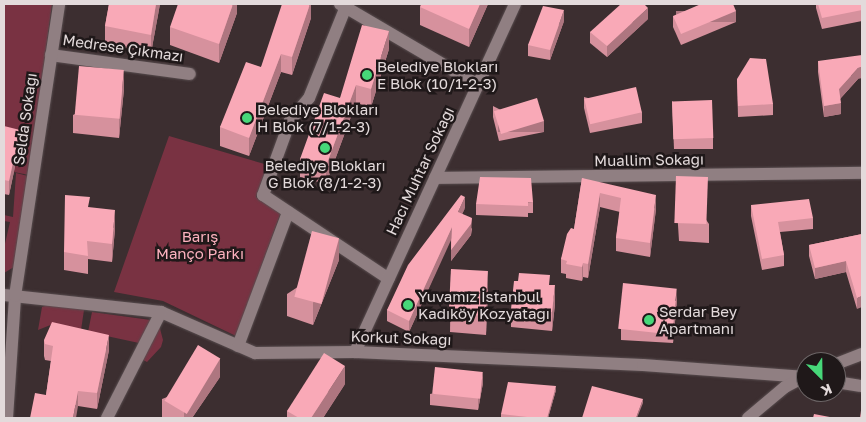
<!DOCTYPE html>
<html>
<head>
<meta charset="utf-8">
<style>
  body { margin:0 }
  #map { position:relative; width:866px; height:422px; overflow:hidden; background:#3c2e30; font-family:"Golos Text",sans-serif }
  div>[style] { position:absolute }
  .green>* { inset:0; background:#793242 }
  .roads { filter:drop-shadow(0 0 1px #584d4f) drop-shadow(0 0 1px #584d4f) }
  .minor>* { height:12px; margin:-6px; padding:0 6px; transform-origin:6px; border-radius:6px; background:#907f82 }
  .wall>* { inset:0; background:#d6919d }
  .shaded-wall>* { inset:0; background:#ae7680; transform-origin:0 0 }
  .building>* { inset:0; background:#f9a9b7; transform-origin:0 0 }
  .dots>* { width:14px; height:14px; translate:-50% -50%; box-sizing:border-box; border:2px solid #1f1819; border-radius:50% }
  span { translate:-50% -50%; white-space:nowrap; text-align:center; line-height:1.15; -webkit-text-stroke:5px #1f1819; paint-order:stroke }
  .street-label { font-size:15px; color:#e3dadb }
  .poi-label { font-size:15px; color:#e3dadb }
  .left { translate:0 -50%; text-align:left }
  .park-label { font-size:15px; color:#fcb1be }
  .frame { position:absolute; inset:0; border:5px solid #e3dadb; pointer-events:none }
  .north { position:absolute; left:796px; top:352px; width:50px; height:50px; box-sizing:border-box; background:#1f1819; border:1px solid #6d6667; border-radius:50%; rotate:157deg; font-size:14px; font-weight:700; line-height:20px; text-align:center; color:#e3dadb }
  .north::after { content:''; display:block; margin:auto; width:18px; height:22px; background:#47d779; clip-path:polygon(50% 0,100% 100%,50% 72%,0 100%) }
</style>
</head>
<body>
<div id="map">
  <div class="green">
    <i style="clip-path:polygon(4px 4px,52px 4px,29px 175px,14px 172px,21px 143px,4px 140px)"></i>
    <i style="clip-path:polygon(169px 136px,268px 165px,256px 197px,281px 212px,236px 336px,163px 301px,114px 292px)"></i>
    <i style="clip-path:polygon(16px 173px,28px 176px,14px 267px,4px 273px,4px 248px,10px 222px,4px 221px,4px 215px,13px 217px)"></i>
    <i style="clip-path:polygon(48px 305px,84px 310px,81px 330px,53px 324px,38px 330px,42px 307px)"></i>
    <i style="clip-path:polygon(92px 312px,158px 321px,163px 340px,161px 347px,147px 362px,143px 360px,139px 343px,88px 332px)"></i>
  </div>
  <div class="roads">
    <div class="minor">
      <i style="left:340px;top:4px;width:160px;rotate:30.4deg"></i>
      <i style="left:347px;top:4px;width:101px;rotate:112deg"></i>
      <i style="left:309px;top:98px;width:30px;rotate:130deg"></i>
      <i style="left:290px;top:121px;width:79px;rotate:110deg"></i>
      <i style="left:263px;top:195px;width:151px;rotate:33.7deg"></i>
      <i style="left:51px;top:55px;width:140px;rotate:7.8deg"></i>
      <i style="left:435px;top:178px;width:427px;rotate:-0.7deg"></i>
      <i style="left:4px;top:295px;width:158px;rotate:6.2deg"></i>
      <i style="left:161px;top:312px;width:103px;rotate:23.6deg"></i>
      <i style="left:255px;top:353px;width:100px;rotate:-0.6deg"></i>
      <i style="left:355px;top:352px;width:288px;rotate:2.6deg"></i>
      <i style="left:643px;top:365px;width:163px;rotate:4.2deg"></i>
      <i style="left:238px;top:346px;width:143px;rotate:-69.5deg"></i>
      <i style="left:355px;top:352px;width:383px;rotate:-65.3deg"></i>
      <i style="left:836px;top:364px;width:28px;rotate:-21deg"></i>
      <i style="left:836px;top:382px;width:26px;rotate:9deg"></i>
      <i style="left:7px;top:418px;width:122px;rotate:-86.2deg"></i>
      <i style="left:15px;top:296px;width:295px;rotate:-81.4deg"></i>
      <i style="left:107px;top:418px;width:119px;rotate:-63deg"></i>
      <i style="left:748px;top:418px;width:48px;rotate:-40deg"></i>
      <i style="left:785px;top:387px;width:21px;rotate:-28deg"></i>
    </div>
  </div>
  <div class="wall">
    <i style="clip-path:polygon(109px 4px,160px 4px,151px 53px,105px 44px,105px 26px)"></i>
    <i style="clip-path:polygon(237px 4px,237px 13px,219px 63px,170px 45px,170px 27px)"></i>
    <i style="clip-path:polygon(311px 4px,311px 18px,292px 75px,281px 72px,249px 156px,220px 146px,220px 127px,261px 67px)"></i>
    <i style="clip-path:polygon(488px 4px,469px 47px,420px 25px,420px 7px)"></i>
    <i style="clip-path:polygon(816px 4px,862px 4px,862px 21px,822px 29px,816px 8px)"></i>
    <i style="clip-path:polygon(673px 16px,736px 22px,681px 45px,673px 27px)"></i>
    <i style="clip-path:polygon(648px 19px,607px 57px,590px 43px,590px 32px)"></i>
    <i style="clip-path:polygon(564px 21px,550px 60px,528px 56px,528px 45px)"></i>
    <i style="clip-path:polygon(389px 49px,371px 107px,356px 103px,326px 184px,300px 177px,300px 159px,340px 98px)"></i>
    <i style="clip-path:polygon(818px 61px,858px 79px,840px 99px,841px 114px,824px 117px,818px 72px)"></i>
    <i style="clip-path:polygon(737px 79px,773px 104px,773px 115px,738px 117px)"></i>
    <i style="clip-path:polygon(124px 89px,119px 138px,73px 133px,73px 115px)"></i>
    <i style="clip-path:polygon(584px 97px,642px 112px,642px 123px,590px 133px,584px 108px)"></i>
    <i style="clip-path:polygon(672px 101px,713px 138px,713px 149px,674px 149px)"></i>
    <i style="clip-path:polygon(493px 106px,544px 132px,499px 141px,493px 117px)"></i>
    <i style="clip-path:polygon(4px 126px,20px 143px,9px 195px,4px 194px)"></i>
    <i style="clip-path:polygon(676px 176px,709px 224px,709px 243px,679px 241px,676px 194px)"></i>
    <i style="clip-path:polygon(582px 178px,656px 209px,650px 257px,616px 251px,616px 238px,620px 212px,600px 207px,588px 278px,583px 277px,582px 281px,566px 278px,566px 274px,561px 273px,561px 259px,574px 229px)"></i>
    <i style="clip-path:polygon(533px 202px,533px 213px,528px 213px,528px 217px,476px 215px,476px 204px)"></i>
    <i style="clip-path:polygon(751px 205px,813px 218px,813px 229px,780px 232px,784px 255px,784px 266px,762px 270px,751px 216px)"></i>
    <i style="clip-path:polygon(90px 208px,115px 229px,112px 262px,88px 259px,88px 274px,64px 270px,64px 252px)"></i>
    <i style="clip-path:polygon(465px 208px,462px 214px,472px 229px,471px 235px,451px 261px,451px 238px,409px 332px,387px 321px,387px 310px)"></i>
    <i style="clip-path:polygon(862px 234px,857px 309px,846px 272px,815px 279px,809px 256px,809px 245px)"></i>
    <i style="clip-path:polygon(339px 260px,313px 325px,287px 316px,287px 294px)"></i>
    <i style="clip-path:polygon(451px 269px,488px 290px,486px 335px,450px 332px)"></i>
    <i style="clip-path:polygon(550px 285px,555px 304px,552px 331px,511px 327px,511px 309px)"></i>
    <i style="clip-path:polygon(677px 300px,673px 343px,621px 340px,621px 329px)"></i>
    <i style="clip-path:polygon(44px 340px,109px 350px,97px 409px,78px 406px,46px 395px,51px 361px,45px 360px,44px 356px)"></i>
    <i style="clip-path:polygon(220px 377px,192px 418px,164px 418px,162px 417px,162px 399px)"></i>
    <i style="clip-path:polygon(483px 383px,478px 410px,430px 405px,430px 394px)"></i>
    <i style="clip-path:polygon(345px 384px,323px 418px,287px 418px,287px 411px)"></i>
    <i style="clip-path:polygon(556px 390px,548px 418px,501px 418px,501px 414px)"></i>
  </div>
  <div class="shaded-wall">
    <i style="clip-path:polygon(156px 4px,160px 4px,151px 53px,151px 35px)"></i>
    <i style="clip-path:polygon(233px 4px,237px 4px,237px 13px,219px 63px,219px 44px)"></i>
    <i style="clip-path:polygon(310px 4px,311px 4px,311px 18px,292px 75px,292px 57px)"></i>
    <i style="clip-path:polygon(480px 4px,488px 4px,469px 47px,469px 29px)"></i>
    <i style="clip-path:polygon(648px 8px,648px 19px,607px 57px,607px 46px)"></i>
    <i style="clip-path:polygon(564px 10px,564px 21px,550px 60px,550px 50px)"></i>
    <i style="left:736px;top:11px;width:11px;height:60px;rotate:90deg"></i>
    <i style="clip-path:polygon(389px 31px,389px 49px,371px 107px,371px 89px)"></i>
    <i style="clip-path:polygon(281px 54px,281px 72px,249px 156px,249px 138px)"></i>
    <i style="clip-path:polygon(862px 67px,862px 78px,858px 79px,839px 100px,839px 89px,858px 68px)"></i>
    <i style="clip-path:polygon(124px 70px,124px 89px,119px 138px,119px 120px)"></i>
    <i style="clip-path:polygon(356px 85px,356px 103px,326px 184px,326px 166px)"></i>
    <i style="clip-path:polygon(841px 103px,841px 114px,824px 117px,824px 106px)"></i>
    <i style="left:544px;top:121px;width:11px;height:46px;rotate:90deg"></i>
    <i style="clip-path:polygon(20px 130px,20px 143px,9px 195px,9px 181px)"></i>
    <i style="clip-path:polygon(600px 193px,600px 207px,588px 278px,588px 264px)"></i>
    <i style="clip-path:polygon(656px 195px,656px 209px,650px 257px,650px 243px)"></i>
    <i style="clip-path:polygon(465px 197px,465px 208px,458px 223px,458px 212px)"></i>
    <i style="clip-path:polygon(115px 210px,115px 229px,112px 262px,112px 244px)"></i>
    <i style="clip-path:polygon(472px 218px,471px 235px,451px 261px,451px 250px)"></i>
    <i style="clip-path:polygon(452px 227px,452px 238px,409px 332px,409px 321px)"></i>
    <i style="clip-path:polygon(339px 238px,339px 260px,313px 325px,313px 303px)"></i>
    <i style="clip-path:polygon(846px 261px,846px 272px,815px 279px,815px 268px)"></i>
    <i style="clip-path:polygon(583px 263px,583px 277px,582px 281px,582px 267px)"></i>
    <i style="clip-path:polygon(488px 271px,488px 290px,486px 335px,486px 317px)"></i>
    <i style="clip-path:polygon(555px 285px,555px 304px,552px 331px,552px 312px)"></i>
    <i style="clip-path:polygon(677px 289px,677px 300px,673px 343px,673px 332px)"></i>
    <i style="clip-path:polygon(862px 296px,862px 307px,857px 309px,857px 298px)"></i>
    <i style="clip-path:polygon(109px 335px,109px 350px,97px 409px,97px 393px)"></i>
    <i style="clip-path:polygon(220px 358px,220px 377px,192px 418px,184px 418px,184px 412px)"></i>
    <i style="clip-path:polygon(345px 366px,345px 384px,323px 418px,311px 418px)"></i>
    <i style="clip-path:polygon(483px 372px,483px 383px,478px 410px,478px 399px)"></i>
    <i style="clip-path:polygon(556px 386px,556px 390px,548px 418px,547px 418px)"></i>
    <i style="clip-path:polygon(78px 391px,78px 406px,76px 418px,73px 418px)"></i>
    <i style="clip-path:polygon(643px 399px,643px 403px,637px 418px,636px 418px)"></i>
  </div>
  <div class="building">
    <i style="clip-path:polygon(109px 4px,156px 4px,151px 35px,105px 26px)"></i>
    <i style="clip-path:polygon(178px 4px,233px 4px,219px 44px,170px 27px)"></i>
    <i style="clip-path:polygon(282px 4px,310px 4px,292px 57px,281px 54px,249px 138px,220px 127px,246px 62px,261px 67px)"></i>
    <i style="clip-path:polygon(421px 4px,480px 4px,469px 29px,420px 7px)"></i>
    <i style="clip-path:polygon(621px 4px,644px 4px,648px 8px,607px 46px,590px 32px)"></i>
    <i style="clip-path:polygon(701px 4px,733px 4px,736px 11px,681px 34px,673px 16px)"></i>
    <i style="clip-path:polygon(818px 4px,862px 4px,862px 10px,822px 18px)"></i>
    <i style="clip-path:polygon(543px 6px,564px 10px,550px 50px,528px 45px)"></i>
    <i style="clip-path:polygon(362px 25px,389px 31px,371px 89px,356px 85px,326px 166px,300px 159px,324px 93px,340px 98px)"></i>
    <i style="clip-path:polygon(862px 55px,862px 67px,858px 68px,839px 89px,841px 103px,824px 106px,818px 61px)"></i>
    <i style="clip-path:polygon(750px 58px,766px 59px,773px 104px,738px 106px,737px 79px)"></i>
    <i style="left:79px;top:66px;width:45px;height:49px;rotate:5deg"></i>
    <i style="left:636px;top:87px;width:26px;height:53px;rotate:77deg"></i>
    <i style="left:537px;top:98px;width:24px;height:45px;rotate:73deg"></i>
    <i style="left:712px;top:100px;width:38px;height:40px;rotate:88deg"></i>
    <i style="clip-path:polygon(4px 126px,20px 130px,9px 181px,4px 180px)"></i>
    <i style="left:676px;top:176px;width:32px;height:47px;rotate:2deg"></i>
    <i style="clip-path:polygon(480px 177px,531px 178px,533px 202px,528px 202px,528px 206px,476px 204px)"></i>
    <i style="clip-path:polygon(582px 178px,656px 195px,650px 243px,616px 238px,621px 198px,600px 193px,588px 264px,583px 263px,582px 267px,566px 264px,567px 261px,561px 259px,567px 234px,571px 228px,574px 229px)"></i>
    <i style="clip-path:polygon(65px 195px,90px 197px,88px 207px,115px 210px,112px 244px,87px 241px,88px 256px,64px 252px)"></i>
    <i style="clip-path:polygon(461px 195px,465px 197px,458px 212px,472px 218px,471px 224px,451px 250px,452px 227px,409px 321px,387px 310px,408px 265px)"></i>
    <i style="clip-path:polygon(809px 199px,813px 218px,778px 222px,784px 255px,762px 259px,751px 205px)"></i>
    <i style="left:312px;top:231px;width:28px;height:68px;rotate:15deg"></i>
    <i style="clip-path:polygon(862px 234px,862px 296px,857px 298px,846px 261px,815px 268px,809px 245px)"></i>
    <i style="left:451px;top:269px;width:37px;height:45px;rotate:3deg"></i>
    <i style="clip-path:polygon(519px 273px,550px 275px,549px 285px,555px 285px,552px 312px,511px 309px,514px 281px,518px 281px)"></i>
    <i style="left:623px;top:283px;width:54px;height:46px;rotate:6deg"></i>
    <i style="clip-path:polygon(52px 322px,109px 335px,97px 393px,78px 391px,73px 418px,30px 418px,35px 393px,46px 395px,53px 346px,45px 344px,44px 340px)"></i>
    <i style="left:198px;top:345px;width:26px;height:65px;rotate:31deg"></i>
    <i style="clip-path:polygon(324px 353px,345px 366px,311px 418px,299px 418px,287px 411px)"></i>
    <i style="left:435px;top:367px;width:48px;height:27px;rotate:6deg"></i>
    <i style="clip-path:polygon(508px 382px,556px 386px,547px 418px,536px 418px,501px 414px)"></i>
    <i style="clip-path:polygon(592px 386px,643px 399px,636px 418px,582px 418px)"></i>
    <i style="clip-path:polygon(862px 403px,862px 418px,860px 418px)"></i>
    <i style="clip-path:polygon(814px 414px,835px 418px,813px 418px)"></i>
  </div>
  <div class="dots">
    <i style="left:367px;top:75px;background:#47d779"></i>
    <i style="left:247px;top:118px;background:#47d779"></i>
    <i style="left:325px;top:148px;background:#47d779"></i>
    <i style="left:408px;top:305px;background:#47d779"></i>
    <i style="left:649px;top:320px;background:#47d779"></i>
  </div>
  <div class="street-label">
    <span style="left:123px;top:48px;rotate:8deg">Medrese Çıkmazı</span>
    <span style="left:25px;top:119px;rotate:-82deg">Selda Sokağı</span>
    <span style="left:649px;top:160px;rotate:-1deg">Muallim Sokağı</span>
    <span style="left:420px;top:171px;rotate:-65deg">Hacı Muhtar Sokağı</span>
    <span style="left:401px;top:338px;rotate:2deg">Korkut Sokağı</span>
  </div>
  <div class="poi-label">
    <span class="left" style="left:377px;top:75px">Belediye Blokları<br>E Blok (10/1-2-3)</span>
    <span class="left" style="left:257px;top:118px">Belediye Blokları<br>H Blok (7/1-2-3)</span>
    <span style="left:325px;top:174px">Belediye Blokları<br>G Blok (8/1-2-3)</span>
    <span class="left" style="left:418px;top:305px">Yuvamız İstanbul<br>Kadıköy Kozyatağı</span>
    <span class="left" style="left:659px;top:320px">Serdar Bey<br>Apartmanı</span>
  </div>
  <div class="park-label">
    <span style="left:200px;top:245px">Barış<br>Manço Parkı</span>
  </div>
  <div class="frame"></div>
  <div class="north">K</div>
</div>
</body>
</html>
